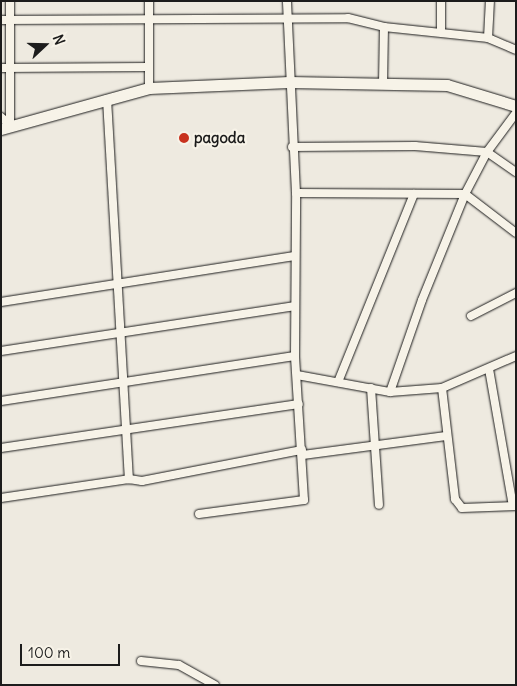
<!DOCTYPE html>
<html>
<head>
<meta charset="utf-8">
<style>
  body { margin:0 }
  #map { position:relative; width:517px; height:686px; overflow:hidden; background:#eeeae0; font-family:Delius,sans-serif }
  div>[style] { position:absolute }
  .roads { filter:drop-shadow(0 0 1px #1c1c1c) drop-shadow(0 0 1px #1c1c1c) }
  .street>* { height:8px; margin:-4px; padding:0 4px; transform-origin:4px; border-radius:4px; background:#f7f3e8 }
  .secondary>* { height:11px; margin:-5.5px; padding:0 5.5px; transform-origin:5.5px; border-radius:5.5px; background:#f7f3e8 }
  .dots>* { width:14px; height:14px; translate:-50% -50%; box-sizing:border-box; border:2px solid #f7f3e8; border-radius:50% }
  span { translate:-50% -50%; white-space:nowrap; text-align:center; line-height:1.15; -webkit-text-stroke:4.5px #f7f3e8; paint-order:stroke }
  .poi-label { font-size:15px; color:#1c1c1c; font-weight:700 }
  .left { translate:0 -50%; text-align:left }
  .frame { position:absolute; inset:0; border:2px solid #1c1c1c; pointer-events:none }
  .north { position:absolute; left:20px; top:20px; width:50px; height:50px; -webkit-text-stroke:4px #f7f3e8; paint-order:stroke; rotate:69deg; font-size:14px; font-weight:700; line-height:20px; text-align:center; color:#1c1c1c }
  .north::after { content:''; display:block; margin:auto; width:18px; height:22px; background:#1c1c1c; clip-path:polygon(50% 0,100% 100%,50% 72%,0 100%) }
  .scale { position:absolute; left:20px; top:644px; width:100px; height:22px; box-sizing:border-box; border:2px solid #1c1c1c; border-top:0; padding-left:6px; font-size:15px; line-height:18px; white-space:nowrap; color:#1c1c1c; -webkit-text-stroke:4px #f7f3e8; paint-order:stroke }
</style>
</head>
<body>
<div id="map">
  <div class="roads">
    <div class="street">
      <i style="left:149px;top:1px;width:87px;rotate:90deg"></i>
      <i style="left:1px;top:20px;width:347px;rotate:-0.3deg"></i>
      <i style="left:348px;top:18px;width:37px;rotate:14deg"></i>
      <i style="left:384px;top:27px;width:105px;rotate:6deg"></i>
      <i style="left:488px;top:38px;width:30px;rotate:23deg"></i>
      <i style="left:441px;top:32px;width:31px;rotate:-90deg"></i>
      <i style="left:488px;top:38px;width:37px;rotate:-87deg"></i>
      <i style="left:1px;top:68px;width:148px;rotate:-0.4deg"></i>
      <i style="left:383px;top:84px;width:57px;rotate:-89deg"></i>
      <i style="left:107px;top:99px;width:381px;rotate:86.7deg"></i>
      <i style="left:1px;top:117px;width:12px;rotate:42deg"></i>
      <i style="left:10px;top:125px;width:124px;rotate:-90deg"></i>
      <i style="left:292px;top:147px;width:123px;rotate:-0.5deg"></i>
      <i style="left:415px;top:146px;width:72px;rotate:4.8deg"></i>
      <i style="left:487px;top:152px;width:35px;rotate:35deg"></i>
      <i style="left:296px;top:193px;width:169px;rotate:0.3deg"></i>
      <i style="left:465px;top:194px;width:64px;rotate:37.4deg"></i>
      <i style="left:1px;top:302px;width:297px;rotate:-8.9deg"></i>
      <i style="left:471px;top:316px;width:51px;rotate:-27.1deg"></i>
      <i style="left:1px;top:351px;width:296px;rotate:-8.7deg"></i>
      <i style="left:489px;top:369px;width:139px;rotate:80.1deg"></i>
      <i style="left:297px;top:375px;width:95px;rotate:10.4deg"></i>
      <i style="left:390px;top:392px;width:52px;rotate:-4.4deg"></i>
      <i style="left:442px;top:388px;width:81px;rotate:-23.4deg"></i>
      <i style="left:338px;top:382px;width:203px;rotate:-68deg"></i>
      <i style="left:371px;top:388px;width:117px;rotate:86.1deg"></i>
      <i style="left:442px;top:388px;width:112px;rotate:83.3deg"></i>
      <i style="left:455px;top:499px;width:11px;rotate:52deg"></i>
      <i style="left:462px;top:508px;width:54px;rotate:-2.1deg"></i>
      <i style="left:390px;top:392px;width:97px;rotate:-70.8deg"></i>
      <i style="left:422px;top:300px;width:114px;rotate:-67.9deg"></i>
      <i style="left:465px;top:194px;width:47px;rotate:-62.4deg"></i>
      <i style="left:487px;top:152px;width:49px;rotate:-53.4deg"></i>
      <i style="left:1px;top:401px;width:297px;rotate:-8.7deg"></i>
      <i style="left:1px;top:448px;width:301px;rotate:-8.4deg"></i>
      <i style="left:303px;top:455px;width:144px;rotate:-7.6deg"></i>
      <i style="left:1px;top:498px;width:129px;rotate:-8.4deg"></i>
      <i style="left:129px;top:479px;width:13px;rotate:9deg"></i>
      <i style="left:142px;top:481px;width:163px;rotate:-11deg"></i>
      <i style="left:199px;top:514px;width:106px;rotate:-7.6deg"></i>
      <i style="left:304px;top:500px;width:144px;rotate:-93.6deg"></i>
      <i style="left:295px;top:356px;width:163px;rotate:-89.6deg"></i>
      <i style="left:296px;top:193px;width:192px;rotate:-92.7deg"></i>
      <i style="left:141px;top:661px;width:38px;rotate:6deg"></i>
      <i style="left:179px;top:665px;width:41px;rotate:29.1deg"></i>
    </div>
    <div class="secondary">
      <i style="left:1px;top:129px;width:154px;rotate:-15.5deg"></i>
      <i style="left:149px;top:88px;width:140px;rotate:-2.5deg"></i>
      <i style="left:289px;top:82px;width:158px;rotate:1.1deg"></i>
      <i style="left:447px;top:85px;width:72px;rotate:16.9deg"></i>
    </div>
  </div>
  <div class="dots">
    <i style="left:184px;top:138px;background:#c8321e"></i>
  </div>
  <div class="poi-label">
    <span class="left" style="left:194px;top:138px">pagoda</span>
  </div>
  <div class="frame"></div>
  <div class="north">N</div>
  <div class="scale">100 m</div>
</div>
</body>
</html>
